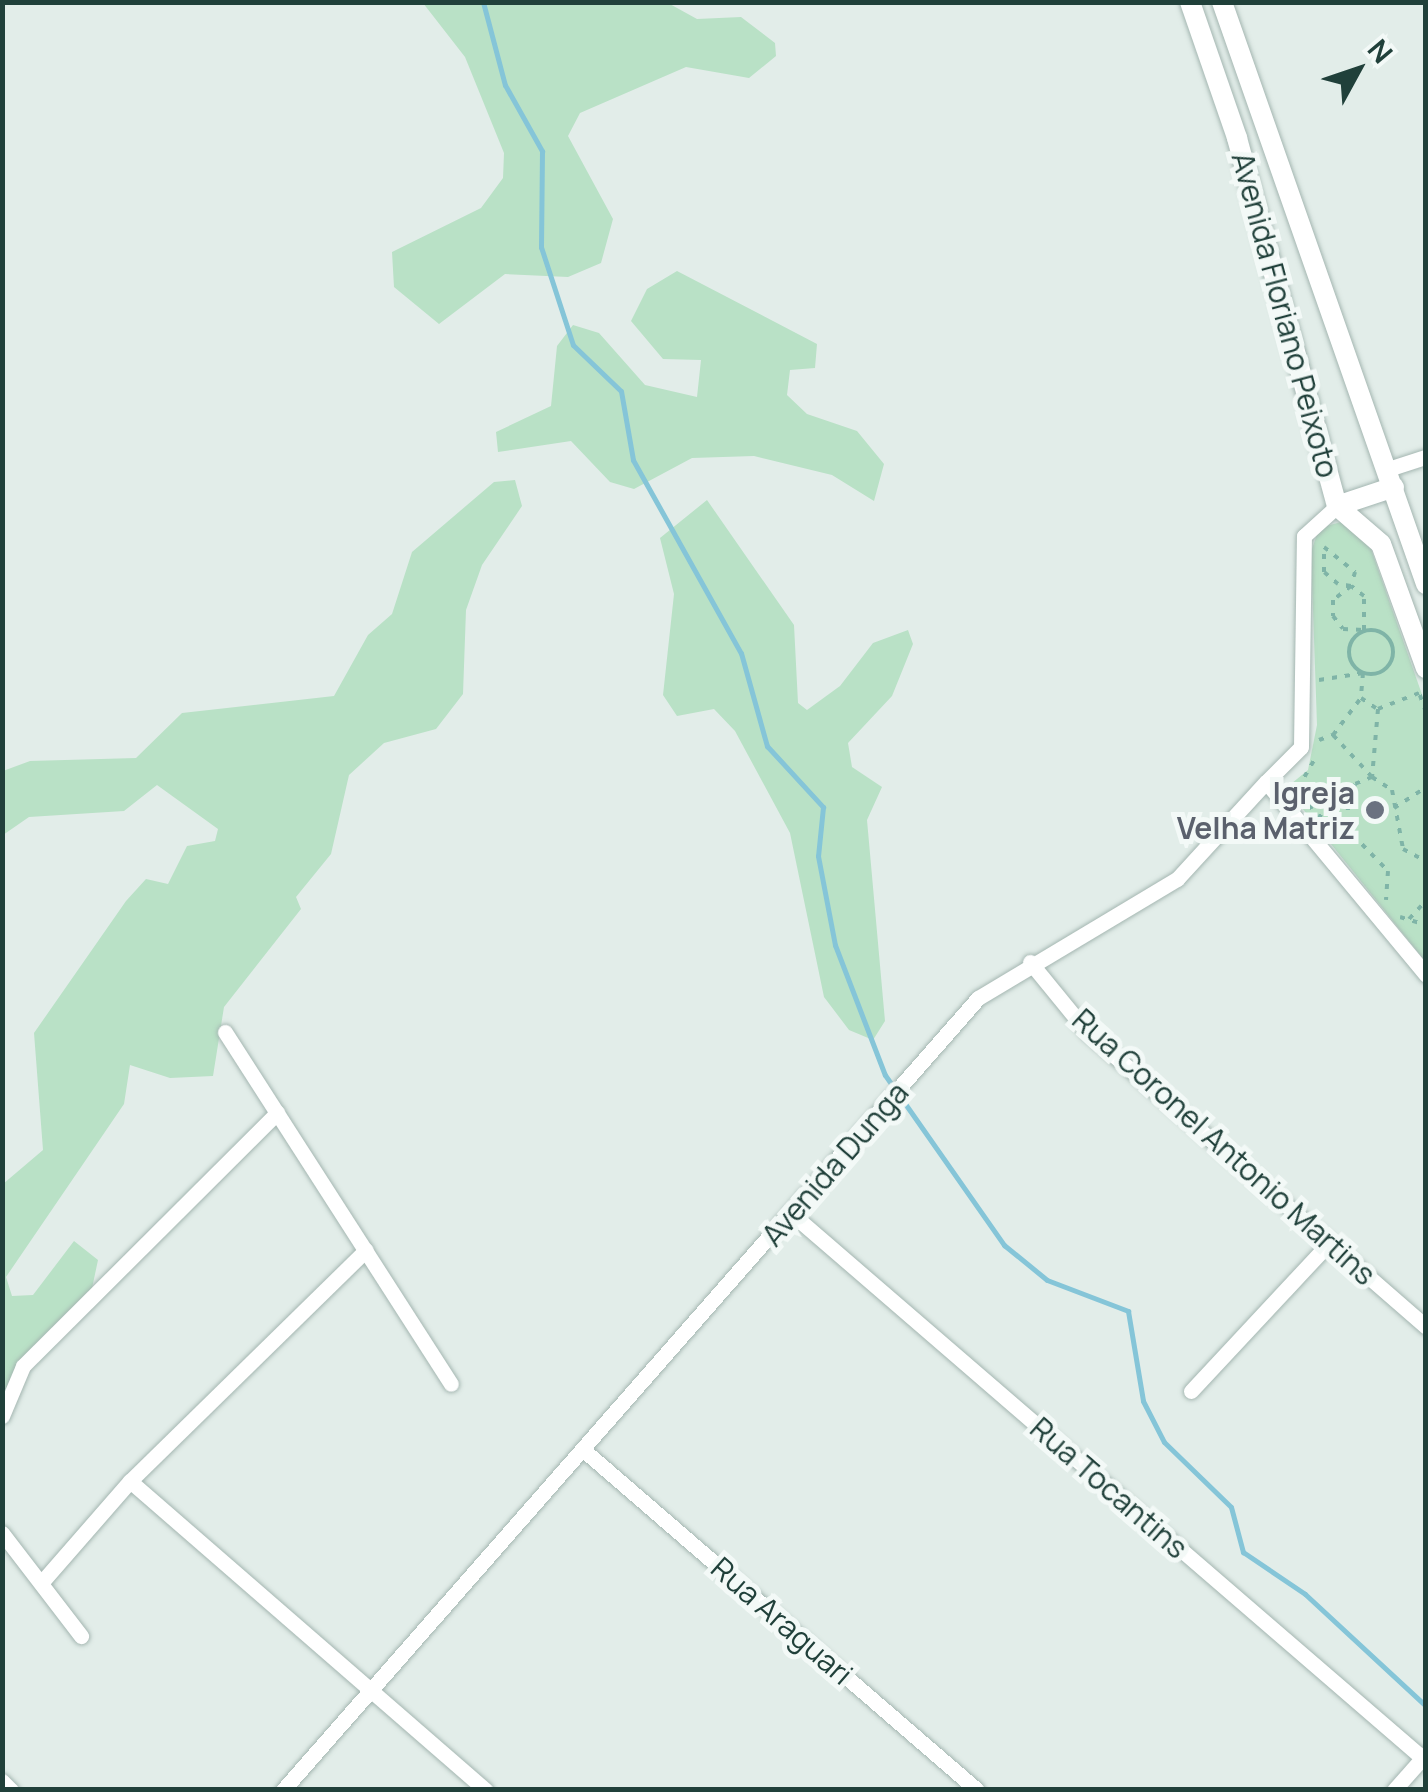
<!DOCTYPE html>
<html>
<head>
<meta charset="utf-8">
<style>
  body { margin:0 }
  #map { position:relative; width:1428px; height:1792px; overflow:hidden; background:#e2ede9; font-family:Manrope,sans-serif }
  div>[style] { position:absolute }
  .green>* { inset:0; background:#b9e1c6 }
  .stream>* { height:5px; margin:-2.5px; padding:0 2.5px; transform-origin:2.5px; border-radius:2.5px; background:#85c5d8 }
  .path>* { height:4px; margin-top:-2px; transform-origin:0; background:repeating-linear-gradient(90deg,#7fb4a7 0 5px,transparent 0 13px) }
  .path>.ring { margin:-2px; padding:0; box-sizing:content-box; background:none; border:4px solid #7fb4a7; border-radius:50% }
  .roads { filter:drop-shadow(0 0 2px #a4b6b1) drop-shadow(0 0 2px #a4b6b1) }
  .street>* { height:15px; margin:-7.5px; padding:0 7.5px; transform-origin:7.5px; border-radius:7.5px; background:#fff }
  .secondary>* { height:20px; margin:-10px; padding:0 10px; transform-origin:10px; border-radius:10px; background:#fff }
  .dots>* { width:28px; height:28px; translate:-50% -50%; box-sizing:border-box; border:5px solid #f3f9f7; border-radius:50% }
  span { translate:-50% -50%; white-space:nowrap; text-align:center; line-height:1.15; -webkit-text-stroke:10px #f3f9f7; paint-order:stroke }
  .street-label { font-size:30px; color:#20403a }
  .worship-label { font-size:30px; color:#5b616d; font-weight:700 }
  .right { translate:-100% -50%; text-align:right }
  .frame { position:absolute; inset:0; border:5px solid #20403a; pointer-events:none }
  .north { position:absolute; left:1308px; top:20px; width:100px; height:100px; -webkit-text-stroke:8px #f3f9f7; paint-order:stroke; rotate:50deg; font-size:28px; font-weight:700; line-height:40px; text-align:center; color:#20403a }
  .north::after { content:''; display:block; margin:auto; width:35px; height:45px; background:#20403a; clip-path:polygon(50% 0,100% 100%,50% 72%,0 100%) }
</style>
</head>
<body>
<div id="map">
  <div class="green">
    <i style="clip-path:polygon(423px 3px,668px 3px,697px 19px,741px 17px,775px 43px,776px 56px,749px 78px,686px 67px,580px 113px,568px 136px,613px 219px,601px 263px,568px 277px,505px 274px,439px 324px,394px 287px,392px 252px,481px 208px,503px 178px,504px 153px,465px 57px)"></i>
    <i style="clip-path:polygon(677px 271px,817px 344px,815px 368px,790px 370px,787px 395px,807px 414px,857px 431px,884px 464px,874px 501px,832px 475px,754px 456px,692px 458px,634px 489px,610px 482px,571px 441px,498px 452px,496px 432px,551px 406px,557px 346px,573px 325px,599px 333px,645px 385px,697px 397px,701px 360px,663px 359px,631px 321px,647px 289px)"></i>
    <i style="clip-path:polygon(515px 480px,522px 506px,482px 565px,466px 610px,463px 694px,436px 729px,384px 743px,349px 775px,331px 854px,296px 897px,301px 909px,224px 1007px,213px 1076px,170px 1078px,130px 1065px,124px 1104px,6px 1277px,12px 1296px,33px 1295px,74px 1241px,98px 1260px,91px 1293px,21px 1359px,3px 1395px,3px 1184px,43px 1150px,34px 1033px,126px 901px,146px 879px,168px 884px,187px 846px,215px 841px,218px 829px,157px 785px,124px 811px,29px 817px,3px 835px,3px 771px,30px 761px,136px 758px,182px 713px,334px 696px,368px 635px,392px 614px,412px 552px,494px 482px)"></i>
    <i style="clip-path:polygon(707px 500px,794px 625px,798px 703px,807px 710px,840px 686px,873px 643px,908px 630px,913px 644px,892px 696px,848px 743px,852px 767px,882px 787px,867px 820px,885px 1021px,873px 1040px,849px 1030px,824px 997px,790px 833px,735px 731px,714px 709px,677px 716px,663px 695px,674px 594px,660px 538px)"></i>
    <i style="clip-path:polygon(1341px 522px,1371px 549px,1425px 703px,1425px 961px,1286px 788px,1308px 770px,1317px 725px,1311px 552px,1319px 528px)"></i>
  </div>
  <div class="stream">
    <i style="left:483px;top:2px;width:86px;rotate:75.2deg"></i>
    <i style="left:505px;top:85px;width:76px;rotate:60.7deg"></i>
    <i style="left:542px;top:151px;width:96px;rotate:90.6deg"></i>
    <i style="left:541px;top:247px;width:103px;rotate:71.9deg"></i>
    <i style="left:573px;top:345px;width:66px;rotate:43.8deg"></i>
    <i style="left:621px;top:391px;width:70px;rotate:80.1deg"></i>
    <i style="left:633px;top:460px;width:221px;rotate:60.8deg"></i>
    <i style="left:741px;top:653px;width:97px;rotate:74.4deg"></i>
    <i style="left:767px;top:746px;width:83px;rotate:47.4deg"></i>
    <i style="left:823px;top:807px;width:49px;rotate:95.8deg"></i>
    <i style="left:818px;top:856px;width:91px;rotate:79.2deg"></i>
    <i style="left:835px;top:945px;width:139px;rotate:69deg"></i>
    <i style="left:885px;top:1075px;width:208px;rotate:55deg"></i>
    <i style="left:1004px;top:1245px;width:55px;rotate:39.1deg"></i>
    <i style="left:1047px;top:1280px;width:87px;rotate:20.9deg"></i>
    <i style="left:1128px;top:1311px;width:91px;rotate:80.5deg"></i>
    <i style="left:1143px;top:1401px;width:46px;rotate:62.9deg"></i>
    <i style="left:1164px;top:1442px;width:93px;rotate:44.1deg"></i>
    <i style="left:1231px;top:1507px;width:47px;rotate:75.1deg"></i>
    <i style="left:1243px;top:1552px;width:75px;rotate:34.1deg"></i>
    <i style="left:1305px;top:1594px;width:165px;rotate:42.8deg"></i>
  </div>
  <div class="path">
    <i style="left:1351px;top:586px;width:23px;rotate:142deg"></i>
    <i style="left:1333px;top:600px;width:16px;rotate:90deg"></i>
    <i style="left:1333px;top:616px;width:16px;rotate:52deg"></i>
    <i style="left:1343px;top:629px;width:21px;rotate:3deg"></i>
    <i style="left:1364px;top:630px;width:34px;rotate:-90deg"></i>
    <i style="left:1364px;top:596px;width:16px;rotate:-142deg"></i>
    <i style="left:1351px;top:586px;width:13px;rotate:-171deg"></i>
    <i style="left:1338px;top:584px;width:18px;rotate:-139deg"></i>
    <i style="left:1324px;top:572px;width:25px;rotate:-90deg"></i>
    <i style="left:1324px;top:547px;width:40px;rotate:39deg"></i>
    <i style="left:1355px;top:572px;width:15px;rotate:106deg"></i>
    <i class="ring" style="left:1349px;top:630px;width:40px;height:40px"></i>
    <i style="left:1319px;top:680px;width:45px;rotate:-9deg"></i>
    <i style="left:1363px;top:673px;width:25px;rotate:95deg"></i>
    <i style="left:1426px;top:712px;width:20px;rotate:-110deg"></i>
    <i style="left:1419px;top:693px;width:44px;rotate:158.7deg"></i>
    <i style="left:1378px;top:709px;width:68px;rotate:95deg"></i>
    <i style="left:1372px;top:777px;width:24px;rotate:33deg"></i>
    <i style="left:1392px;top:790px;width:60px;rotate:79.4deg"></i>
    <i style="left:1403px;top:849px;width:26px;rotate:28deg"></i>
    <i style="left:1333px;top:735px;width:46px;rotate:-52.9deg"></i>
    <i style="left:1361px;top:698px;width:18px;rotate:34deg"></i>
    <i style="left:1319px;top:740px;width:15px;rotate:-20deg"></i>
    <i style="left:1333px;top:735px;width:57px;rotate:47.1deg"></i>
    <i style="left:1372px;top:777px;width:18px;rotate:158deg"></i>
    <i style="left:1355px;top:784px;width:22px;rotate:111deg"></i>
    <i style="left:1394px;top:808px;width:38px;rotate:-33deg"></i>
    <i style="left:1312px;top:809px;width:25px;rotate:-124deg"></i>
    <i style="left:1298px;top:788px;width:38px;rotate:-60deg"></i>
    <i style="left:1319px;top:819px;width:19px;rotate:-69deg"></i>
    <i style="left:1326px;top:801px;width:21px;rotate:11deg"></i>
    <i style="left:1347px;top:805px;width:31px;rotate:79deg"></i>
    <i style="left:1353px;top:835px;width:50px;rotate:45.8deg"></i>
    <i style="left:1388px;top:871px;width:29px;rotate:94deg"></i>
    <i style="left:1400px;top:917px;width:27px;rotate:17deg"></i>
    <i style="left:1409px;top:919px;width:25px;rotate:-47deg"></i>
  </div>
  <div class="roads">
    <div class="street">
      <i style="left:1388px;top:469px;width:40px;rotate:-18deg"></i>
      <i style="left:1266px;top:782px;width:49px;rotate:-45deg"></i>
      <i style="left:1301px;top:747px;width:211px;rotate:-89.2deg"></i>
      <i style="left:1304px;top:536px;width:45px;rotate:-42.3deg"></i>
      <i style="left:1030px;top:962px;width:90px;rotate:50.8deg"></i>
      <i style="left:1087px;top:1032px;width:449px;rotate:41deg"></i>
      <i style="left:225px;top:1032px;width:418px;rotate:57.3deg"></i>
      <i style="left:792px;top:1214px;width:837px;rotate:40.79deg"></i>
      <i style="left:1191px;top:1391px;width:202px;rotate:-47deg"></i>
      <i style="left:2px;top:1416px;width:54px;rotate:-67.2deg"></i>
      <i style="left:23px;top:1366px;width:359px;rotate:-44.9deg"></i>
      <i style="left:587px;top:1453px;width:515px;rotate:40.83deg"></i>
      <i style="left:130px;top:1481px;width:471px;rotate:41deg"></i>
      <i style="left:2px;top:1533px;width:130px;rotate:52.5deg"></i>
      <i style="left:41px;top:1583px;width:135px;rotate:-48.9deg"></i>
      <i style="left:130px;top:1481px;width:330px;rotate:-44.4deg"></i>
      <i style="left:2px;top:1781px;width:13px;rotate:45deg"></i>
      <i style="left:283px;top:1790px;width:1054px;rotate:-48.73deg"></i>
      <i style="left:978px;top:998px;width:232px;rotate:-30.9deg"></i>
      <i style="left:1177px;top:879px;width:132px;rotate:-47.5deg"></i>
      <i style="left:1266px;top:782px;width:251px;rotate:50.3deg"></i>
      <i style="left:1394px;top:1790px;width:48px;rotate:-48.4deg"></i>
    </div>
    <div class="secondary">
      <i style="left:1190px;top:2px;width:144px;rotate:70.9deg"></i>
      <i style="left:1237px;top:138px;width:381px;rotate:74.8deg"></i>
      <i style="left:1337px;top:506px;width:58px;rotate:40.8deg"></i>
      <i style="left:1381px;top:544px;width:132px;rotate:70.1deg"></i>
      <i style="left:1222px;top:2px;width:617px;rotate:70.68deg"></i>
      <i style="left:1337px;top:506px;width:60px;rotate:-18.4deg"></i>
    </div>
  </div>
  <div class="dots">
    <i style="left:1375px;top:810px;background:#6b7280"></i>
  </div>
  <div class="street-label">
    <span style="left:1285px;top:315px;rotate:75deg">Avenida Floriano Peixoto</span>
    <span style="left:1224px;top:1147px;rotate:42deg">Rua Coronel Antonio Martins</span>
    <span style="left:835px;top:1164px;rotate:-49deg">Avenida Dunga</span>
    <span style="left:1109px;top:1488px;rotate:41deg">Rua Tocantins</span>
    <span style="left:782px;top:1621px;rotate:41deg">Rua Araguari</span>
  </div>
  <div class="worship-label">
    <span class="right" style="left:1355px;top:810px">Igreja<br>Velha Matriz</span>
  </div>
  <div class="frame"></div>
  <div class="north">N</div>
</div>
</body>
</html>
